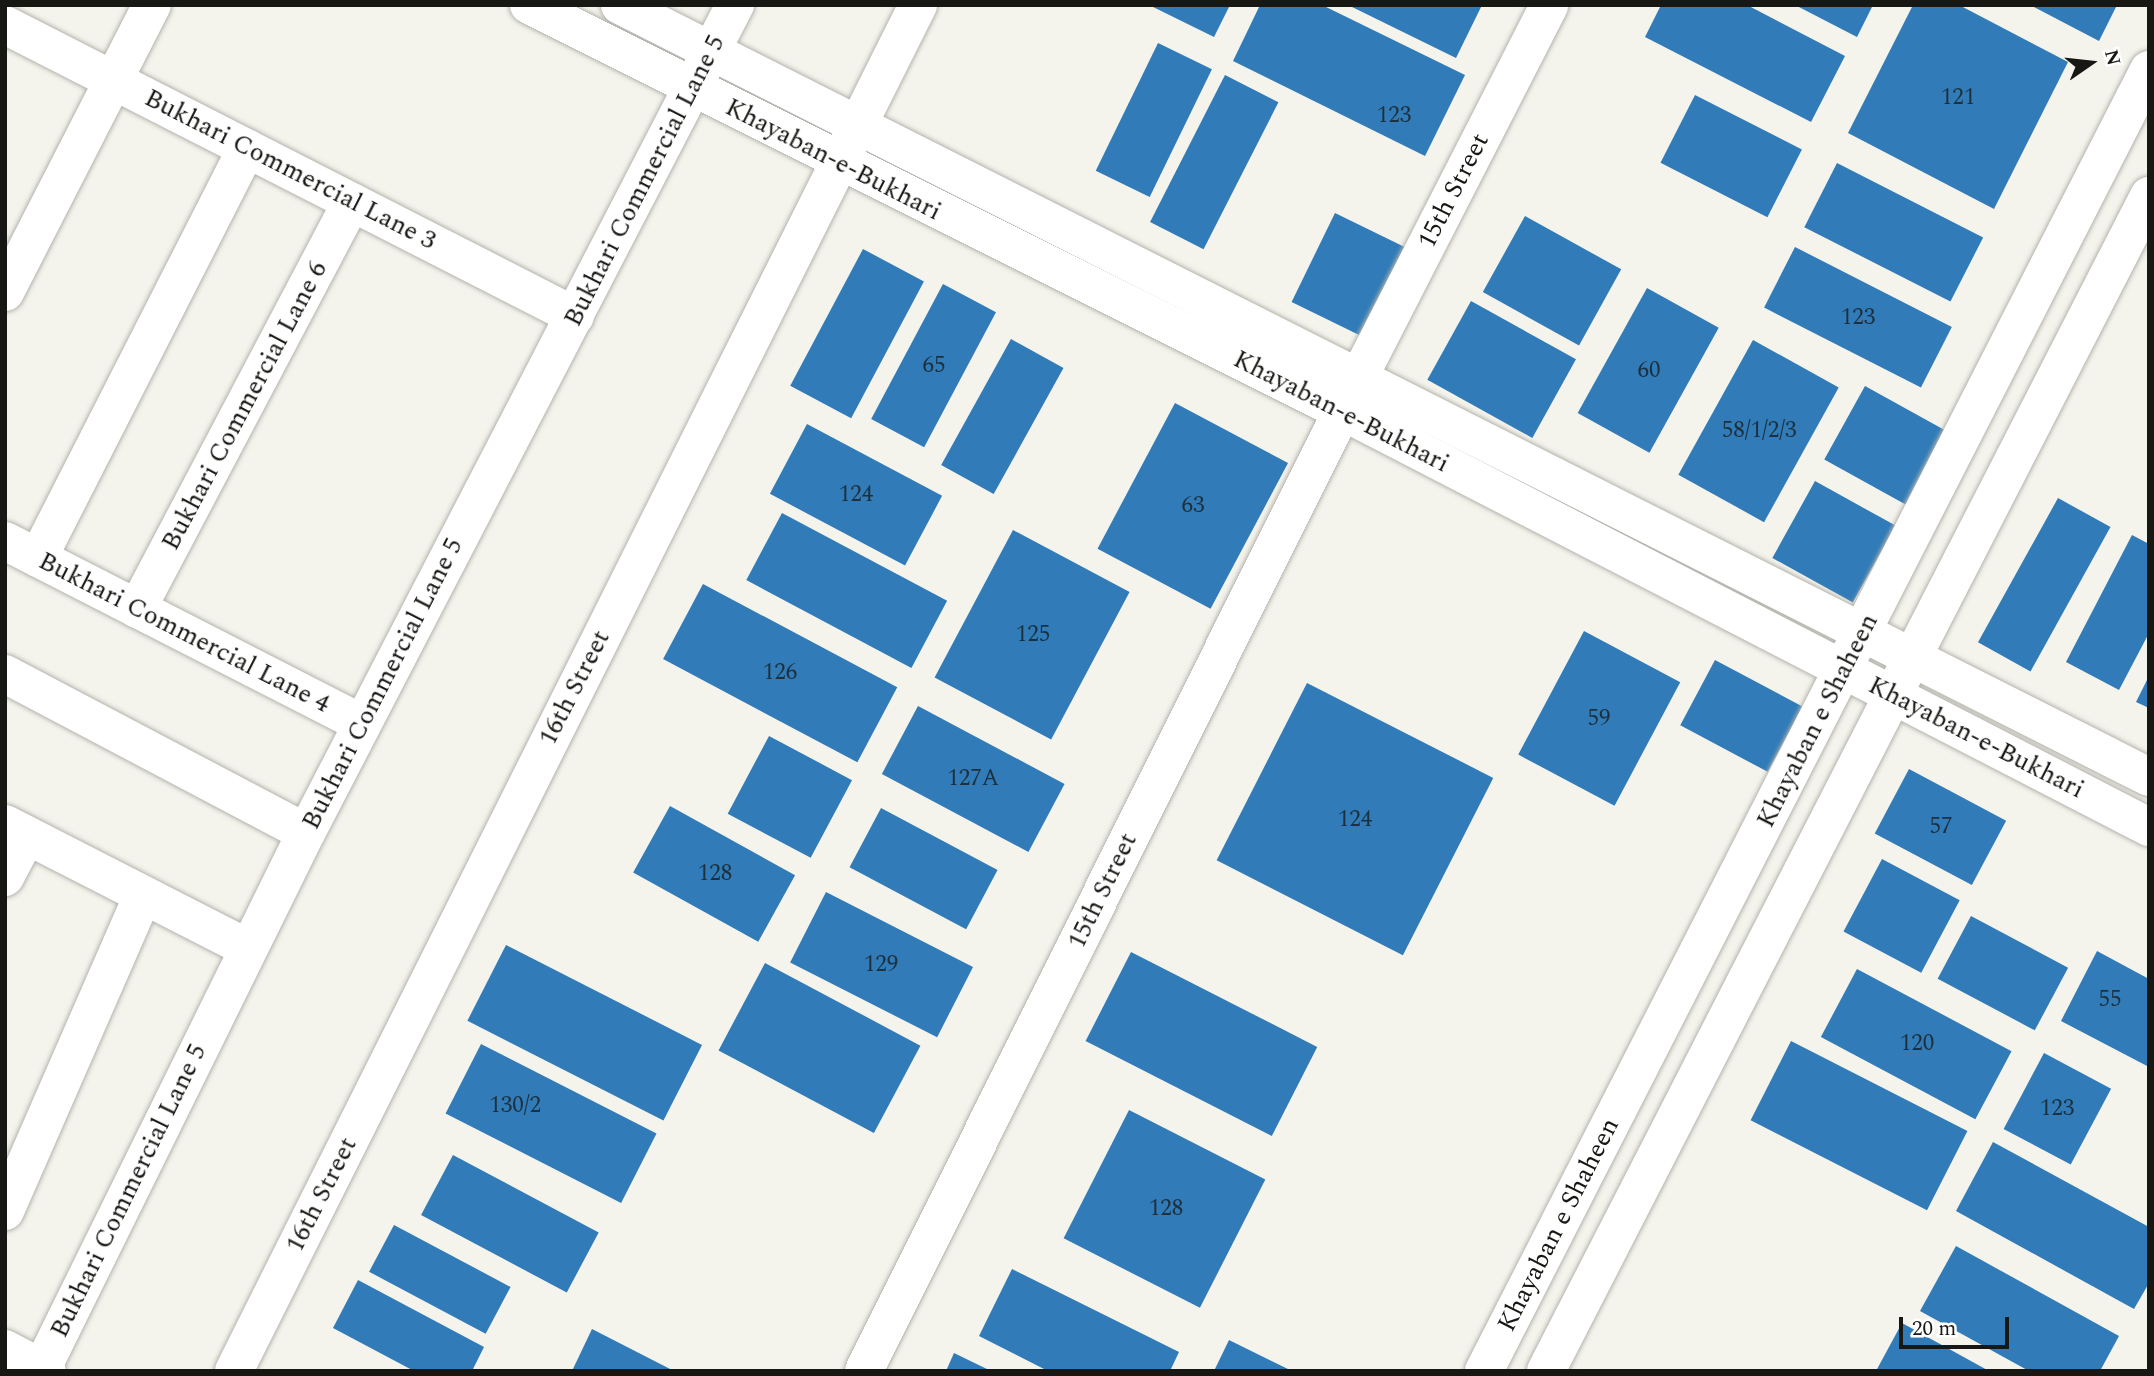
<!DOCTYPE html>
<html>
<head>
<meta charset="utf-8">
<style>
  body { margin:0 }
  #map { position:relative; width:2154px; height:1376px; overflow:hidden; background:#f4f3ec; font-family:Spectral,serif }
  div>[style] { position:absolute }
  .building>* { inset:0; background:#307bb8; transform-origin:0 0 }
  .roads { filter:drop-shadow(0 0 2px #b4b3ad) drop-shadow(0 0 2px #b4b3ad) }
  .minor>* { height:38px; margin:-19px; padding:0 19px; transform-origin:19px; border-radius:19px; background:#fff }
  .tertiary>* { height:38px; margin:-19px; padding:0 19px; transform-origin:19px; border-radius:19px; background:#fff }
  .secondary>* { height:38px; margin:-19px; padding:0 19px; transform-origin:19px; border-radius:19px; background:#fff }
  span { translate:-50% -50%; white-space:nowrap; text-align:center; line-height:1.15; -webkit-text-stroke:5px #fff; paint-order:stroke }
  .number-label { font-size:23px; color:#1d303d }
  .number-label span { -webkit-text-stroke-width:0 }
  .street-label { font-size:26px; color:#171714 }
  .frame { position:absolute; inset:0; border:7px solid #171714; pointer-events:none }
  .north { position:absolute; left:2056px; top:28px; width:70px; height:70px; -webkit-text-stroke:5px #fff; paint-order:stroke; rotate:76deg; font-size:19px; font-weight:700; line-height:28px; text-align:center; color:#171714 }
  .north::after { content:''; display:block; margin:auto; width:24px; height:32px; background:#171714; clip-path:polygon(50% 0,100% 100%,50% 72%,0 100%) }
  .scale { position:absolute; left:1899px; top:1317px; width:110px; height:32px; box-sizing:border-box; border:4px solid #171714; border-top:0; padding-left:9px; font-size:21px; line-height:24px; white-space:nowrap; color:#171714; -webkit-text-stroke:5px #fff; paint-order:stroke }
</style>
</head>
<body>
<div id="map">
  <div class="building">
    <i style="clip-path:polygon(1149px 5px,1230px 5px,1214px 37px)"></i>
    <i style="clip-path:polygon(1260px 5px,1322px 5px,1465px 75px,1425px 156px,1233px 61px)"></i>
    <i style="clip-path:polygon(1348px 5px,1482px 5px,1456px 58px)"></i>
    <i style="clip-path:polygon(1661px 5px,1747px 5px,1845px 56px,1811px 122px,1645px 37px)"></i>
    <i style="clip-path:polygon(1795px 5px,1873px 5px,1857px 37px)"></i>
    <i style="clip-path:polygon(1913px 5px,1959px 5px,2068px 62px,1994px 209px,1848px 133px)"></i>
    <i style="clip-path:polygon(2030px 5px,2117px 5px,2099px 41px)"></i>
    <i style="left:1158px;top:43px;width:60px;height:142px;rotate:26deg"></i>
    <i style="left:1225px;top:75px;width:60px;height:165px;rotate:27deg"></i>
    <i style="left:1695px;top:95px;width:120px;height:76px;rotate:27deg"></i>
    <i style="left:1837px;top:163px;width:164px;height:72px;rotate:27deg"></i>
    <i style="left:1335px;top:213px;width:78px;height:99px;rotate:26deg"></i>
    <i style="left:1525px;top:216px;width:110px;height:87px;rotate:29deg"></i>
    <i style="left:1795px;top:247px;width:176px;height:68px;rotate:27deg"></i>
    <i style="left:863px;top:249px;width:69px;height:155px;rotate:28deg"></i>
    <i style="left:943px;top:284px;width:60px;height:153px;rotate:28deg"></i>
    <i style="left:1647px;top:288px;width:82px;height:143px;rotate:29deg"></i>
    <i style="left:1471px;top:301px;width:120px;height:90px;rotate:29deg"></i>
    <i style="left:1011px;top:339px;width:60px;height:144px;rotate:29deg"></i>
    <i style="left:1753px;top:340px;width:98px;height:154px;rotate:29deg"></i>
    <i style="left:1865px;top:386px;width:93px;height:84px;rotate:29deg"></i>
    <i style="left:1175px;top:403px;width:128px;height:165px;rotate:28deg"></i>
    <i style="left:807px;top:424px;width:153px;height:79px;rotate:28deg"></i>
    <i style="left:1815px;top:481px;width:92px;height:88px;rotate:29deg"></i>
    <i style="left:2058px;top:498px;width:60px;height:165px;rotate:29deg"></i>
    <i style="left:782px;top:513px;width:187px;height:76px;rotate:28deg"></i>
    <i style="left:1013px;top:530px;width:132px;height:167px;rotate:28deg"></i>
    <i style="clip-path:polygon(2132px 535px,2149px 544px,2149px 633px,2119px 690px,2066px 662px)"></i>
    <i style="left:703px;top:584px;width:220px;height:85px;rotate:28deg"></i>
    <i style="left:1584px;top:631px;width:109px;height:140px;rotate:28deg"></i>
    <i style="left:1715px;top:660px;width:99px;height:74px;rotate:28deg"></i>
    <i style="clip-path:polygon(2149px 676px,2149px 708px,2136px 702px)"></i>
    <i style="left:1307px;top:683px;width:209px;height:199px;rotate:27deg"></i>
    <i style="left:918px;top:706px;width:166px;height:77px;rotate:28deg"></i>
    <i style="left:769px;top:736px;width:94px;height:88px;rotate:28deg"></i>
    <i style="left:1909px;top:769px;width:110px;height:73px;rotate:28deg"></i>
    <i style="left:670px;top:806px;width:143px;height:76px;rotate:29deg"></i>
    <i style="left:881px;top:808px;width:132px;height:67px;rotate:28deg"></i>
    <i style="left:1882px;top:859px;width:88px;height:82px;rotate:28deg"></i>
    <i style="left:826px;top:892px;width:165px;height:79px;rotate:27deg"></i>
    <i style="left:1971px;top:916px;width:110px;height:71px;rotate:28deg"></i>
    <i style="left:506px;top:945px;width:220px;height:85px;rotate:27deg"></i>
    <i style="clip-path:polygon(2097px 951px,2149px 979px,2149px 1067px,2061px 1021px)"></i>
    <i style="left:1131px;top:952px;width:209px;height:100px;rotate:27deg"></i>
    <i style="left:765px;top:963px;width:176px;height:99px;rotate:28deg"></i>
    <i style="left:1857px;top:969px;width:175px;height:77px;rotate:28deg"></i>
    <i style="left:1791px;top:1041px;width:198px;height:89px;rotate:27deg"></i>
    <i style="left:481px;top:1044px;width:197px;height:78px;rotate:27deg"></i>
    <i style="left:2044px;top:1053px;width:76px;height:86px;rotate:28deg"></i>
    <i style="left:1129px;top:1110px;width:153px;height:144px;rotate:27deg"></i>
    <i style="clip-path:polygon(1993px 1142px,2149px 1227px,2149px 1283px,2134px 1309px,1956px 1211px)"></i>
    <i style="left:453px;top:1155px;width:165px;height:68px;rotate:28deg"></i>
    <i style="left:394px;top:1225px;width:132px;height:53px;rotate:28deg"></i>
    <i style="clip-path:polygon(1956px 1246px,2119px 1336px,2100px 1371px,2029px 1371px,1920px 1311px)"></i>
    <i style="clip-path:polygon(1012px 1269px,1179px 1352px,1170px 1371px,1048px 1371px,979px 1336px)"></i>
    <i style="clip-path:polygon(358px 1280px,484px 1347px,472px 1371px,414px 1371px,333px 1328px)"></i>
    <i style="clip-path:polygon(1902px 1323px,1989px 1371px,1876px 1371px)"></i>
    <i style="clip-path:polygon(592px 1329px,674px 1371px,572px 1371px)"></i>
    <i style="clip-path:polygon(1229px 1340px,1292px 1371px,1214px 1371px)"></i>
    <i style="clip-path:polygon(954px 1353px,991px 1371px,946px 1371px)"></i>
  </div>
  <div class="roads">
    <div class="minor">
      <i style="left:5px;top:25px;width:640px;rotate:27.05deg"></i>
      <i style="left:5px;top:292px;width:322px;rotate:-62.9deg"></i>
      <i style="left:1359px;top:377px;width:418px;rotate:-62.9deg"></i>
      <i style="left:5px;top:541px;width:401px;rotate:27.1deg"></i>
      <i style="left:38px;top:558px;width:460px;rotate:-63deg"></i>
      <i style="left:137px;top:609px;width:460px;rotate:-62.2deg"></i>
      <i style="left:5px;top:674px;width:340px;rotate:27.8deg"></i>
      <i style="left:5px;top:824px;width:272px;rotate:27.1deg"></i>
      <i style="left:5px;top:877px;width:47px;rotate:-62.4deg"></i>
      <i style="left:5px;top:1211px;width:345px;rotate:-66.4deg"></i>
      <i style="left:42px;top:1368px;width:597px;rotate:-63.74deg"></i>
      <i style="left:306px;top:833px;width:933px;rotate:-62.61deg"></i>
      <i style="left:234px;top:1371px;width:1528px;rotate:-63.4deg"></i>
      <i style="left:864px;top:1371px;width:1072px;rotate:-63.53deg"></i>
    </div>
    <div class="tertiary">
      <i style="left:529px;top:5px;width:909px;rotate:26.54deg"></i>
      <i style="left:1342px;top:411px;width:908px;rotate:27.27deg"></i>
      <i style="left:620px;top:5px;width:1713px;rotate:26.79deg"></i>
      <i style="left:5px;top:1349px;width:47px;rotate:27.6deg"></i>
    </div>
    <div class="secondary">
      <i style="left:1484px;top:1371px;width:1461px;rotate:-62.93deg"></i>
      <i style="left:1546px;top:1371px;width:1321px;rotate:-62.83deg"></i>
    </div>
  </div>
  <div class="number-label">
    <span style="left:1958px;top:98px">121</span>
    <span style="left:1394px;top:116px">123</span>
    <span style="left:1858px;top:318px">123</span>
    <span style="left:934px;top:366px">65</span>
    <span style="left:1649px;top:371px">60</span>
    <span style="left:1759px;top:431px">58/1/2/3</span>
    <span style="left:856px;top:495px">124</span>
    <span style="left:1193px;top:506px">63</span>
    <span style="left:1033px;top:635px">125</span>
    <span style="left:780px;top:673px">126</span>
    <span style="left:1599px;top:719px">59</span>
    <span style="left:973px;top:779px">127A</span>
    <span style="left:1355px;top:820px">124</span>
    <span style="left:1941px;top:827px">57</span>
    <span style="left:715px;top:874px">128</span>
    <span style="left:881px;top:965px">129</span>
    <span style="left:2110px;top:1000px">55</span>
    <span style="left:1917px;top:1044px">120</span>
    <span style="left:515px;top:1106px">130/2</span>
    <span style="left:2057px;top:1109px">123</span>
    <span style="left:1166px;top:1209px">128</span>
  </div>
  <div class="street-label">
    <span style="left:833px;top:160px;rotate:27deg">Khayaban-e-Bukhari</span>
    <span style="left:290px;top:170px;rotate:27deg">Bukhari Commercial Lane 3</span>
    <span style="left:645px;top:181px;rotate:-63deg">Bukhari Commercial Lane 5</span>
    <span style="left:1454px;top:191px;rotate:-63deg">15th Street</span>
    <span style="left:245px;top:406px;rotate:-62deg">Bukhari Commercial Lane 6</span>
    <span style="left:1341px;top:412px;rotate:27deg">Khayaban-e-Bukhari</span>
    <span style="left:184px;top:633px;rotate:27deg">Bukhari Commercial Lane 4</span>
    <span style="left:383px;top:684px;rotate:-63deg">Bukhari Commercial Lane 5</span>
    <span style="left:575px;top:688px;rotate:-63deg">16th Street</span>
    <span style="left:1818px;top:721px;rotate:-63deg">Khayaban e Shaheen</span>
    <span style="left:1976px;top:738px;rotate:27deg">Khayaban-e-Bukhari</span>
    <span style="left:1103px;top:891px;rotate:-64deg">15th Street</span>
    <span style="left:129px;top:1191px;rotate:-64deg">Bukhari Commercial Lane 5</span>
    <span style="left:322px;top:1195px;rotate:-63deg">16th Street</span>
    <span style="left:1559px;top:1225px;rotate:-63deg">Khayaban e Shaheen</span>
  </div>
  <div class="frame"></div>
  <div class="north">N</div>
  <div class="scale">20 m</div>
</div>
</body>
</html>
